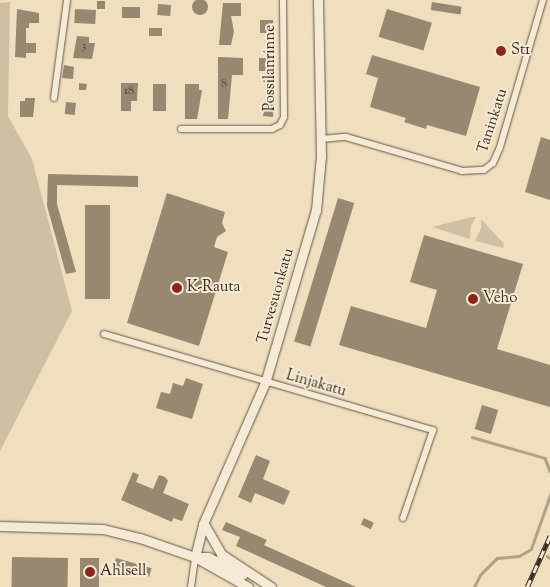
<!DOCTYPE html>
<html>
<head>
<meta charset="utf-8">
<style>
  body { margin:0 }
  #map { position:relative; width:550px; height:587px; overflow:hidden; background:#efdfbf; font-family:"Sorts Mill Goudy",serif }
  div>[style] { position:absolute }
  .green>* { inset:0; background:#d0c0a3 }
  .stream>* { height:2.5px; margin:-1.25px; padding:0 1.25px; transform-origin:1.25px; border-radius:1.25px; background:#b0a187 }
  .building>* { inset:0; background:#978870; transform-origin:0 0 }
  .round { border-radius:50% }
  .roads { filter:drop-shadow(0 0 1px #655743) drop-shadow(0 0 1px #655743) }
  .minor>* { height:6px; margin:-3px; padding:0 3px; transform-origin:3px; border-radius:3px; background:#f5ead5 }
  .secondary>* { height:9px; margin:-4.5px; padding:0 4.5px; transform-origin:4.5px; border-radius:4.5px; background:#f5ead5 }
  .rail>* { height:4.5px; margin-top:-2.25px; transform-origin:0; background:repeating-linear-gradient(90deg,#f5ead5 0 8px,#372a1a 0 16px); box-sizing:border-box; border-block:1px solid #372a1a }
  .dots>* { width:14px; height:14px; translate:-50% -50%; box-sizing:border-box; border:2px solid #f5ead5; border-radius:50% }
  span { translate:-50% -50%; white-space:nowrap; text-align:center; line-height:1.15; -webkit-text-stroke:4px #f5ead5; paint-order:stroke }
  .number-label { font-size:12px; color:#4f4230 }
  .number-label span { -webkit-text-stroke-width:0 }
  .poi-label { font-size:15px; color:#372a1a }
  .left { translate:0 -50%; text-align:left }
  .street-label { font-size:15px; color:#372a1a }
</style>
</head>
<body>
<div id="map">
  <div class="green">
    <i style="clip-path:polygon(10px 2px,8px 116px,32px 159px,72px 311px,0 451px,0 3px)"></i>
    <i style="clip-path:polygon(472px 217px,476px 217px,471px 226px,470px 239px,432px 227px)"></i>
    <i style="clip-path:polygon(481px 219px,504px 244px,503px 248px,475px 241px,481px 228px)"></i>
  </div>
  <div class="stream">
    <i style="left:472px;top:437px;width:76px;rotate:16deg"></i>
    <i style="left:545px;top:458px;width:14px;rotate:69deg"></i>
    <i style="left:547px;top:556px;width:4px;rotate:34deg"></i>
    <i style="left:474px;top:587px;width:13px;rotate:-63deg"></i>
    <i style="left:480px;top:575px;width:24px;rotate:-45deg"></i>
    <i style="left:497px;top:558px;width:22px;rotate:-5deg"></i>
    <i style="left:519px;top:556px;width:14px;rotate:-30deg"></i>
    <i style="left:531px;top:549px;width:57px;rotate:-70.6deg"></i>
  </div>
  <div class="building">
    <i class="round" style="left:192px;top:-1px;width:16px;height:16px"></i>
    <i style="left:97px;top:1px;width:8px;height:8px"></i>
    <i style="left:432px;top:2px;width:30px;height:8px;rotate:9deg"></i>
    <i style="clip-path:polygon(223px 3px,241px 3px,241px 16px,231px 16px,234px 32px,231px 45px,219px 45px)"></i>
    <i style="left:158px;top:4px;width:13px;height:11px;rotate:4deg"></i>
    <i style="left:122px;top:7px;width:18px;height:11px"></i>
    <i style="clip-path:polygon(17px 9px,39px 13px,39px 23px,29px 23px,29px 28px,26px 28px,26px 43px,36px 43px,36px 53px,26px 53px,26px 58px,15px 57px)"></i>
    <i style="left:75px;top:9px;width:21px;height:14px;rotate:3deg"></i>
    <i style="left:387px;top:9px;width:47px;height:29px;rotate:17deg"></i>
    <i style="left:260px;top:20px;width:13px;height:13px"></i>
    <i style="left:149px;top:28px;width:13px;height:8px"></i>
    <i style="clip-path:polygon(77px 36px,89px 37px,89px 43px,95px 43px,92px 59px,73px 58px)"></i>
    <i style="left:498px;top:46px;width:9px;height:9px;rotate:18deg"></i>
    <i style="clip-path:polygon(372px 55px,480px 87px,466px 136px,427px 125px,426px 129px,404px 122px,406px 118px,370px 107px,378px 78px,366px 74px)"></i>
    <i style="clip-path:polygon(218px 57px,243px 58px,243px 75px,232px 75px,228px 119px,218px 119px)"></i>
    <i style="left:259px;top:58px;width:13px;height:13px"></i>
    <i style="clip-path:polygon(64px 65px,74px 67px,73px 79px,62px 78px)"></i>
    <i style="clip-path:polygon(79px 83px,87px 84px,86px 90px,79px 90px)"></i>
    <i style="clip-path:polygon(121px 83px,138px 83px,137px 101px,131px 101px,131px 111px,121px 111px)"></i>
    <i style="left:153px;top:84px;width:13px;height:27px"></i>
    <i style="clip-path:polygon(185px 84px,199px 84px,199px 90px,202px 90px,197px 119px,185px 119px)"></i>
    <i style="clip-path:polygon(267px 91px,275px 91px,273px 117px,263px 116px)"></i>
    <i style="clip-path:polygon(25px 98px,35px 98px,33px 117px,20px 117px,20px 101px,25px 101px)"></i>
    <i style="left:66px;top:102px;width:10px;height:12px;rotate:6deg"></i>
    <i style="clip-path:polygon(541px 137px,550px 140px,550px 200px,525px 192px)"></i>
    <i style="clip-path:polygon(48px 174px,138px 176px,138px 187px,57px 185px,57px 204px,76px 272px,66px 274px,47px 206px)"></i>
    <i style="clip-path:polygon(167px 193px,225px 212px,222px 223px,226px 231px,217px 237px,214px 247px,228px 252px,199px 346px,127px 323px)"></i>
    <i style="left:338px;top:198px;width:17px;height:150px;rotate:17deg"></i>
    <i style="left:85px;top:205px;width:25px;height:94px"></i>
    <i style="clip-path:polygon(424px 235px,523px 264px,497px 349px,550px 365px,550px 407px,339px 345px,351px 306px,426px 328px,437px 290px,410px 282px)"></i>
    <i style="clip-path:polygon(186px 378px,203px 384px,192px 419px,156px 408px,161px 392px,170px 394px,173px 383px,183px 386px)"></i>
    <i style="left:482px;top:405px;width:17px;height:25px;rotate:17deg"></i>
    <i style="clip-path:polygon(256px 455px,270px 461px,263px 479px,290px 491px,284px 505px,255px 493px,251px 503px,238px 497px)"></i>
    <i style="clip-path:polygon(133px 472px,139px 475px,136px 482px,153px 489px,159px 475px,165px 477px,168px 481px,163px 493px,189px 504px,182px 521px,173px 518px,172px 522px,121px 500px)"></i>
    <i style="left:364px;top:518px;width:11px;height:7px;rotate:27deg"></i>
    <i style="clip-path:polygon(226px 522px,267px 540px,264px 545px,356px 587px,326px 587px,236px 546px,240px 537px,222px 530px)"></i>
    <i style="left:12px;top:557px;width:56px;height:30px;rotate:1deg"></i>
    <i style="left:80px;top:558px;width:19px;height:29px"></i>
    <i style="left:116px;top:558px;width:37px;height:9px;rotate:16deg"></i>
  </div>
  <div class="roads">
    <div class="minor">
      <i style="left:54px;top:98px;width:99px;rotate:-82.4deg"></i>
      <i style="left:181px;top:129px;width:91px"></i>
      <i style="left:272px;top:129px;width:9px;rotate:-27deg"></i>
      <i style="left:280px;top:125px;width:9px;rotate:-63deg"></i>
      <i style="left:284px;top:117px;width:117px;rotate:-90.5deg"></i>
      <i style="left:321px;top:139px;width:25px;rotate:-5deg"></i>
      <i style="left:346px;top:137px;width:121px;rotate:16.3deg"></i>
      <i style="left:462px;top:171px;width:22px;rotate:-3deg"></i>
      <i style="left:484px;top:170px;width:11px;rotate:-38deg"></i>
      <i style="left:493px;top:163px;width:17px;rotate:-66deg"></i>
      <i style="left:500px;top:147px;width:153px;rotate:-73.7deg"></i>
      <i style="left:104px;top:334px;width:343px;rotate:16.3deg"></i>
      <i style="left:433px;top:430px;width:93px;rotate:108.8deg"></i>
      <i style="left:191px;top:587px;width:30px;rotate:-82deg"></i>
    </div>
    <div class="secondary">
      <i style="left:204px;top:524px;width:34px;rotate:60deg"></i>
      <i style="left:221px;top:554px;width:60px;rotate:33.4deg"></i>
      <i style="left:0;top:526px;width:103px;rotate:1.7deg"></i>
      <i style="left:103px;top:529px;width:38px;rotate:14deg"></i>
      <i style="left:140px;top:538px;width:58px;rotate:19.1deg"></i>
      <i style="left:195px;top:557px;width:61px;rotate:29.5deg"></i>
      <i style="left:195px;top:557px;width:34px;rotate:-76deg"></i>
      <i style="left:203px;top:524px;width:154px;rotate:-66.3deg"></i>
      <i style="left:265px;top:383px;width:180px;rotate:-73.6deg"></i>
      <i style="left:316px;top:210px;width:54px;rotate:-84.7deg"></i>
      <i style="left:321px;top:156px;width:156px;rotate:-91.1deg"></i>
      <i style="left:195px;top:557px;width:13px"></i>
      <i style="left:208px;top:557px;width:39px;rotate:27deg"></i>
    </div>
  </div>
  <div class="rail">
    <i style="left:527px;top:587px;width:56px;rotate:-65.7deg"></i>
  </div>
  <div class="dots">
    <i style="left:501px;top:51px;background:#8f2418"></i>
    <i style="left:177px;top:288px;background:#8f2418"></i>
    <i style="left:473px;top:299px;background:#8f2418"></i>
    <i style="left:90px;top:572px;background:#8f2418"></i>
  </div>
  <div class="number-label">
    <span style="left:84px;top:47px">3</span>
    <span style="left:224px;top:85px">8</span>
    <span style="left:129px;top:92px">18</span>
  </div>
  <div class="poi-label">
    <span class="left" style="left:511px;top:51px">St1</span>
    <span class="left" style="left:187px;top:288px">K-Rauta</span>
    <span class="left" style="left:483px;top:299px">Veho</span>
    <span class="left" style="left:100px;top:572px">Ahlsell</span>
  </div>
  <div class="street-label">
    <span style="left:271px;top:68px;rotate:-90deg">Possilanrinne</span>
    <span style="left:493px;top:121px;rotate:-72deg">Taninkatu</span>
    <span style="left:276px;top:296px;rotate:-74deg">Turvesuonkatu</span>
    <span style="left:316px;top:384px;rotate:16deg">Linjakatu</span>
  </div>
</div>
</body>
</html>
